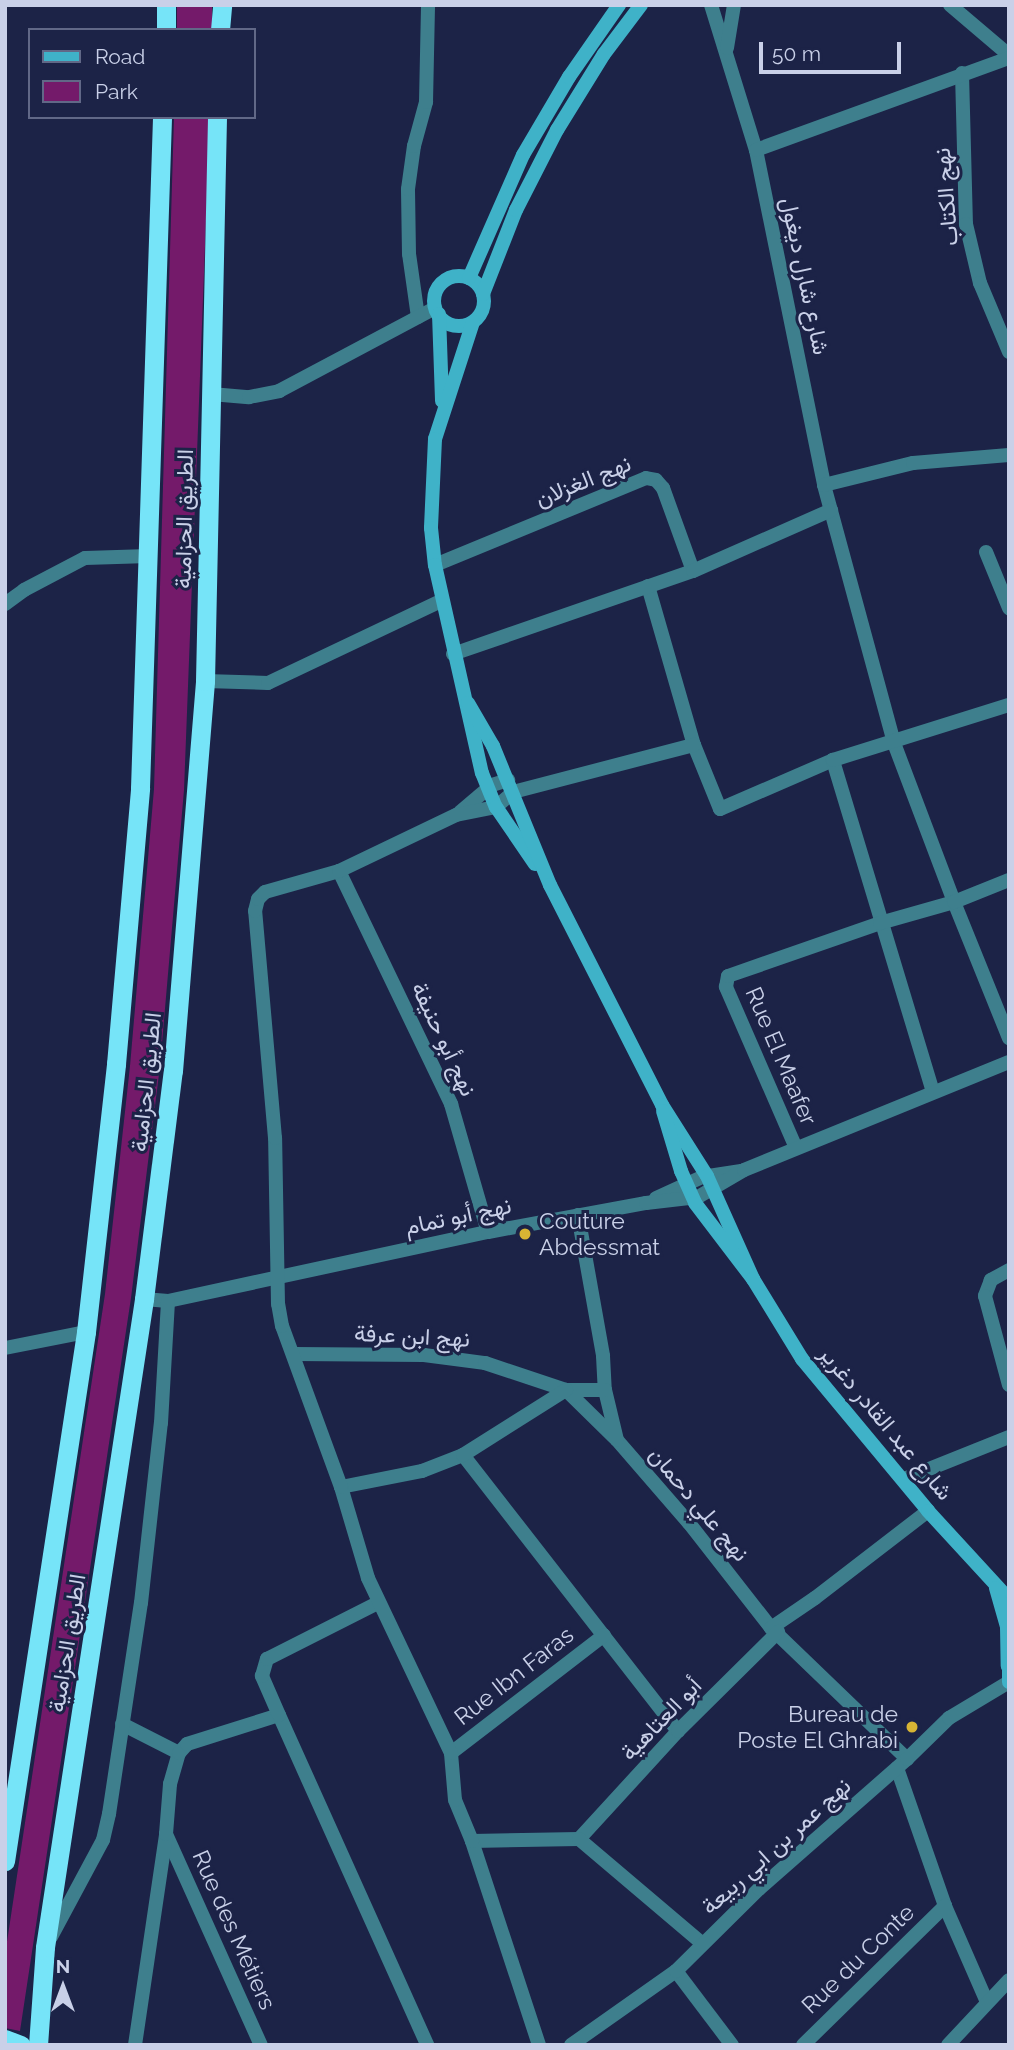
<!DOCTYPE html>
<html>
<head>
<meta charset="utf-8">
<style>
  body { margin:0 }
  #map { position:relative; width:1014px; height:2050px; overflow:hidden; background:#1c2347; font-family:Raleway,Vazirmatn,sans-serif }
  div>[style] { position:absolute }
  .green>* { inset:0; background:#741a6a; transform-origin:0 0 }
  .minor>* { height:14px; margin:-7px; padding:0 7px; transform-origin:7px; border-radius:7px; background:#3e7f8d }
  .secondary>* { height:14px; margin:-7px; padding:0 7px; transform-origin:7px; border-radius:7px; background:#3fb2c8 }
  .secondary>.ring { margin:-7px; padding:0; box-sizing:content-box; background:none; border:14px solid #3fb2c8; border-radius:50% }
  .trunk>* { height:19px; margin:-9.5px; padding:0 9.5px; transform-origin:9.5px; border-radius:9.5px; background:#76e4f8 }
  .dots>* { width:19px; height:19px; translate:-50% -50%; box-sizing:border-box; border:4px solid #1c2347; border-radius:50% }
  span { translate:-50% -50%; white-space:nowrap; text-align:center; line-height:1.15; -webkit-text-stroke:6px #1c2347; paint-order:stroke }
  .street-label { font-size:23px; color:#c9d0e8 }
  .poi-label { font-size:23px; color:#c9d0e8 }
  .left { translate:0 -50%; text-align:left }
  .right { translate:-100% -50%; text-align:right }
  .frame { position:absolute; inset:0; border:7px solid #c9d0e8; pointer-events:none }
  .legend { position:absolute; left:28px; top:28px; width:228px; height:91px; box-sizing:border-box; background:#1c2347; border:2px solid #616887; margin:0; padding:9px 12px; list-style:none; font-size:21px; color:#c9d0e8 }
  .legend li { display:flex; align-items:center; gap:14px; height:35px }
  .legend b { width:35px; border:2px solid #616887 }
  .north { position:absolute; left:28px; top:1952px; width:70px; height:70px; -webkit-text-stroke:5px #1c2347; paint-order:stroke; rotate:0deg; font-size:19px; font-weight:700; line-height:28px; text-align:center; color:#c9d0e8 }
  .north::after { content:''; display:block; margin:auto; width:24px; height:32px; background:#c9d0e8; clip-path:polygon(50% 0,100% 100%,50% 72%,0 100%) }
  .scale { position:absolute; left:759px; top:42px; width:142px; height:32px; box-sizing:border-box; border:4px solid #c9d0e8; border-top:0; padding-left:9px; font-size:21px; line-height:24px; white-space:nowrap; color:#c9d0e8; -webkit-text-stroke:5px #1c2347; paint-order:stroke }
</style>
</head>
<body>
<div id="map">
  <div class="green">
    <i style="left:177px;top:5px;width:35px;height:25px"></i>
    <i style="clip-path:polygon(174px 117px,210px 117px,184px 790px,160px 1066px,131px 1298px,20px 2031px,5px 2028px,5px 1955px,105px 1294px,130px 1066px,154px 789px)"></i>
  </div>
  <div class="minor">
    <i style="left:711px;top:5px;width:152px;rotate:72.8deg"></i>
    <i style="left:756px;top:150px;width:342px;rotate:78.5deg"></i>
    <i style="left:824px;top:485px;width:267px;rotate:74.8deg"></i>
    <i style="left:894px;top:743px;width:170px;rotate:69.3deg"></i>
    <i style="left:954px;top:902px;width:147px;rotate:68deg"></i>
    <i style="left:950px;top:5px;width:77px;rotate:40.3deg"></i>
    <i style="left:727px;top:48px;width:44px;rotate:-80.8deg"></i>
    <i style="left:962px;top:73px;width:151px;rotate:88.5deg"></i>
    <i style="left:966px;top:224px;width:61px;rotate:76.7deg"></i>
    <i style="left:980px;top:283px;width:75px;rotate:67.2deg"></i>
    <i style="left:756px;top:150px;width:269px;rotate:-20deg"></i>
    <i style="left:418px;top:317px;width:64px;rotate:-98.1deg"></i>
    <i style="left:409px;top:254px;width:65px;rotate:-90.9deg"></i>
    <i style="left:408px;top:189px;width:43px;rotate:-82.1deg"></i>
    <i style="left:414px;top:146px;width:46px;rotate:-74.7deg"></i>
    <i style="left:426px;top:102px;width:97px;rotate:-88.8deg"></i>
    <i style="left:211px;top:394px;width:38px;rotate:5deg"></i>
    <i style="left:249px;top:397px;width:31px;rotate:-11deg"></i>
    <i style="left:279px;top:391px;width:177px;rotate:-28deg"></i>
    <i style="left:824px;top:485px;width:92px;rotate:-13.9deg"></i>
    <i style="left:913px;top:463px;width:96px;rotate:-4.8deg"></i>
    <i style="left:986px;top:552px;width:61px;rotate:67.7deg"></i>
    <i style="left:435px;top:565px;width:228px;rotate:-22.4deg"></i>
    <i style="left:646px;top:478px;width:10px;rotate:11deg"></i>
    <i style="left:656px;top:480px;width:11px;rotate:49deg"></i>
    <i style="left:663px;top:488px;width:88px;rotate:70.1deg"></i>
    <i style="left:648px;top:586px;width:166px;rotate:73.9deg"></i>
    <i style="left:694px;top:745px;width:69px;rotate:67.9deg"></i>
    <i style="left:720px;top:809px;width:123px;rotate:-23.4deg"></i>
    <i style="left:5px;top:604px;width:24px;rotate:-36deg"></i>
    <i style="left:24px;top:590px;width:69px;rotate:-27.7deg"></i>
    <i style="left:85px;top:558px;width:64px;rotate:-1.8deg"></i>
    <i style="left:453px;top:654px;width:254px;rotate:-19.1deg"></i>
    <i style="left:693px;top:571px;width:151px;rotate:-23.8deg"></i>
    <i style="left:205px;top:681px;width:63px;rotate:1.8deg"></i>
    <i style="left:268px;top:683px;width:191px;rotate:-25.4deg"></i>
    <i style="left:460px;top:812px;width:42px;rotate:-40.2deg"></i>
    <i style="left:492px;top:785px;width:17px;rotate:-17deg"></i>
    <i style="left:339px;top:871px;width:259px;rotate:64.3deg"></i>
    <i style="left:451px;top:1104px;width:133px;rotate:73.9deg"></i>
    <i style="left:933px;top:1092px;width:347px;rotate:-106.8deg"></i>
    <i style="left:833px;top:760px;width:184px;rotate:-17.4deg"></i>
    <i style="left:796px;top:1148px;width:176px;rotate:-113.5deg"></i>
    <i style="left:726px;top:987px;width:11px;rotate:-80deg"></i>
    <i style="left:728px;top:976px;width:161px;rotate:-19.2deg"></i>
    <i style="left:880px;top:923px;width:77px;rotate:-15.8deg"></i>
    <i style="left:954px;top:902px;width:59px;rotate:-21.8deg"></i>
    <i style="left:656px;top:1198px;width:51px;rotate:-24.5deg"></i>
    <i style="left:702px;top:1177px;width:38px;rotate:-9deg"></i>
    <i style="left:578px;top:1215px;width:143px;rotate:79.9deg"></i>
    <i style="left:603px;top:1356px;width:34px;rotate:87deg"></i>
    <i style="left:605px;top:1390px;width:51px;rotate:76.5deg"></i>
    <i style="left:617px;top:1440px;width:110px;rotate:49.1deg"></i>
    <i style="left:689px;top:1523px;width:133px;rotate:52deg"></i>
    <i style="left:771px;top:1628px;width:189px;rotate:43.9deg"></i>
    <i style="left:1009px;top:1270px;width:21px;rotate:151deg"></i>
    <i style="left:991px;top:1280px;width:17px;rotate:111deg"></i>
    <i style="left:985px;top:1296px;width:92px;rotate:74.9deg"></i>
    <i style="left:144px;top:1299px;width:24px;rotate:5deg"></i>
    <i style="left:168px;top:1301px;width:327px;rotate:-12.2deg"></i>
    <i style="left:488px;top:1232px;width:161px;rotate:-10.4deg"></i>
    <i style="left:646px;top:1203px;width:52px;rotate:-6.6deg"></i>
    <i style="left:698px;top:1197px;width:53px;rotate:-30.4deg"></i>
    <i style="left:744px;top:1170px;width:286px;rotate:-22.2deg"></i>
    <i style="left:5px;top:1348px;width:83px;rotate:-11.2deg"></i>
    <i style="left:294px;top:1354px;width:130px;rotate:0.4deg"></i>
    <i style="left:424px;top:1355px;width:62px;rotate:7.5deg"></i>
    <i style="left:485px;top:1363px;width:85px;rotate:18.4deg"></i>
    <i style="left:566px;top:1390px;width:39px"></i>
    <i style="left:566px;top:1390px;width:71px;rotate:44.4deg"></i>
    <i style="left:463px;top:1455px;width:350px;rotate:52.1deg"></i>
    <i style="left:904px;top:1479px;width:113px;rotate:-21.8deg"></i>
    <i style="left:341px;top:1487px;width:83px;rotate:-11.2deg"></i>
    <i style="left:422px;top:1471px;width:44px;rotate:-21.3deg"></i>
    <i style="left:463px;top:1455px;width:122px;rotate:-32.3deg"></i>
    <i style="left:771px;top:1628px;width:53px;rotate:-34.3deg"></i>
    <i style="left:815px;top:1598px;width:143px;rotate:-37.6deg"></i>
    <i style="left:279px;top:1715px;width:362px;rotate:65.8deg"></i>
    <i style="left:122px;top:1724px;width:64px;rotate:27deg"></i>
    <i style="left:451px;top:1753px;width:193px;rotate:-37.6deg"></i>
    <i style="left:897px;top:1768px;width:146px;rotate:70.8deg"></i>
    <i style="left:945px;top:1906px;width:105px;rotate:66.4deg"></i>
    <i style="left:166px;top:1834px;width:231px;rotate:65.8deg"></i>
    <i style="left:579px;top:1839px;width:147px;rotate:-47.5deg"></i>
    <i style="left:678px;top:1731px;width:141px;rotate:-44.7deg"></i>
    <i style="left:472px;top:1841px;width:107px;rotate:-1.1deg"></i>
    <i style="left:579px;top:1839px;width:162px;rotate:40.3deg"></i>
    <i style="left:51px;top:1937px;width:110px;rotate:-61.8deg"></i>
    <i style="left:103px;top:1840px;width:27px;rotate:-77deg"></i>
    <i style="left:109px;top:1814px;width:213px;rotate:-81.4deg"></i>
    <i style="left:141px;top:1603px;width:181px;rotate:-83.7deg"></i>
    <i style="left:161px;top:1423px;width:122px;rotate:-86.7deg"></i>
    <i style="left:676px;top:1971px;width:93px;rotate:52.9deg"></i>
    <i style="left:135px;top:2045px;width:213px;rotate:-81.6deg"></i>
    <i style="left:166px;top:1834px;width:50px;rotate:-85.4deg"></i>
    <i style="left:170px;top:1784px;width:32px;rotate:-74deg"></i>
    <i style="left:179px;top:1753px;width:12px;rotate:-48deg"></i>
    <i style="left:187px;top:1744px;width:96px;rotate:-17.5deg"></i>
    <i style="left:279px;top:1715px;width:43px;rotate:-113.6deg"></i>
    <i style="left:262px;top:1676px;width:18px;rotate:-74deg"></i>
    <i style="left:267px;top:1659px;width:124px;rotate:-26.8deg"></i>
    <i style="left:539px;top:2045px;width:215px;rotate:-108.2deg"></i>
    <i style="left:472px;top:1841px;width:44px;rotate:-112.5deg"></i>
    <i style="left:455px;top:1800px;width:47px;rotate:-94.9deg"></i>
    <i style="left:451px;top:1753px;width:194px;rotate:-115.4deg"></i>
    <i style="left:368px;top:1578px;width:95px;rotate:-106.5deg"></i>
    <i style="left:341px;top:1487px;width:171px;rotate:-110.1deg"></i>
    <i style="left:282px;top:1326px;width:22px;rotate:-100deg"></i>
    <i style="left:278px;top:1304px;width:166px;rotate:-91deg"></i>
    <i style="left:275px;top:1138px;width:228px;rotate:-95deg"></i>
    <i style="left:255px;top:911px;width:12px;rotate:-76deg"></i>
    <i style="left:258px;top:899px;width:10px;rotate:-45deg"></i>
    <i style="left:265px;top:892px;width:77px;rotate:-15.8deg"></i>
    <i style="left:339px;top:871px;width:130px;rotate:-25.6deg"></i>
    <i style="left:456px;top:815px;width:41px;rotate:-11.3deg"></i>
    <i style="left:496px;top:807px;width:23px;rotate:-41deg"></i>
    <i style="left:513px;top:792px;width:187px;rotate:-14.6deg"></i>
    <i style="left:571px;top:2045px;width:128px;rotate:-35.2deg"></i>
    <i style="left:676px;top:1971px;width:117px;rotate:-44.7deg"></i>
    <i style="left:759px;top:1889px;width:197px;rotate:-41.3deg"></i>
    <i style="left:907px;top:1759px;width:59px;rotate:-44.3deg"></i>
    <i style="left:949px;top:1718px;width:70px;rotate:-31deg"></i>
    <i style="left:803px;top:2045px;width:199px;rotate:-44.4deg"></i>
    <i style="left:948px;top:2045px;width:89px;rotate:-46.8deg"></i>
  </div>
  <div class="secondary">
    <i class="ring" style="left:434px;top:276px;width:36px;height:36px"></i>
    <i style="left:469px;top:278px;width:134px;rotate:-66.3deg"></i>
    <i style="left:523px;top:155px;width:91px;rotate:-59.5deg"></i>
    <i style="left:569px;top:77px;width:88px;rotate:-55.2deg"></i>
    <i style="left:483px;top:294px;width:90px;rotate:-68.6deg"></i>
    <i style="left:516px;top:210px;width:90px;rotate:-62.9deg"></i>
    <i style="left:557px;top:130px;width:89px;rotate:-58.3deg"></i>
    <i style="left:604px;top:54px;width:61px;rotate:-52.9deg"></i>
    <i style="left:439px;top:314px;width:87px;rotate:88deg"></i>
    <i style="left:473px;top:322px;width:123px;rotate:108deg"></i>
    <i style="left:435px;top:439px;width:89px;rotate:92.6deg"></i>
    <i style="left:431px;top:528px;width:37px;rotate:84deg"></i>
    <i style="left:435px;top:565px;width:213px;rotate:77.3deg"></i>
    <i style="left:482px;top:773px;width:37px;rotate:68deg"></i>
    <i style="left:496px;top:807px;width:69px;rotate:55.6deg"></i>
    <i style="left:468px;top:703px;width:50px;rotate:59.8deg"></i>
    <i style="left:493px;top:746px;width:150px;rotate:67.7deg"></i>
    <i style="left:550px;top:885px;width:247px;rotate:63deg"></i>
    <i style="left:662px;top:1105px;width:84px;rotate:57.6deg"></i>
    <i style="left:707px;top:1176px;width:113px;rotate:65.9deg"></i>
    <i style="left:663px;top:1111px;width:63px;rotate:73.3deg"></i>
    <i style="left:681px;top:1171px;width:35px;rotate:66deg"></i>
    <i style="left:695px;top:1203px;width:96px;rotate:52.7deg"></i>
    <i style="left:753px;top:1279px;width:94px;rotate:58.5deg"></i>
    <i style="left:802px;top:1359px;width:197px;rotate:50.3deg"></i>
    <i style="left:928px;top:1511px;width:120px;rotate:47.4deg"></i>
    <i style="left:996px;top:1588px;width:41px;rotate:74.2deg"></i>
    <i style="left:1007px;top:1627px;width:39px;rotate:89deg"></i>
    <i style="left:1009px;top:1663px;width:19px;rotate:90deg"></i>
  </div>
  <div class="trunk">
    <i style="left:166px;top:30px;width:25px;rotate:-90deg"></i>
    <i style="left:220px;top:30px;width:25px;rotate:-85deg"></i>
    <i style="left:5px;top:1861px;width:535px;rotate:-81.29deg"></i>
    <i style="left:86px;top:1332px;width:270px;rotate:-83.6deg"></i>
    <i style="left:116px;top:1064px;width:277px;rotate:-85deg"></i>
    <i style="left:140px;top:788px;width:671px;rotate:-88.12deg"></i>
    <i style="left:5px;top:2039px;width:17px;rotate:21deg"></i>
    <i style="left:38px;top:2045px;width:98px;rotate:-85.9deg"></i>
    <i style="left:45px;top:1947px;width:656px;rotate:-81.31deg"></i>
    <i style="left:144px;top:1299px;width:230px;rotate:-82.8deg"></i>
    <i style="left:173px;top:1071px;width:391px;rotate:-85.3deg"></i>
    <i style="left:205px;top:681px;width:564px;rotate:-88.78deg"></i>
  </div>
  <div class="dots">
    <i style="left:525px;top:1234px;background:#d7b434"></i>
    <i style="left:912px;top:1727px;background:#d7b434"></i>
  </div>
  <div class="street-label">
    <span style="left:946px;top:197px;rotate:-95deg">نهج الكتاب</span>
    <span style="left:805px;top:276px;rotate:78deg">شارع شارل ديغول</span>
    <span style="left:583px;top:481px;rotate:-22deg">نهج الغزلان</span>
    <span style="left:184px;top:519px;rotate:-89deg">الطريق الحزامية</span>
    <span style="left:444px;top:1039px;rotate:65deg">نهج أبو حنيفة</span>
    <span style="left:781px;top:1056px;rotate:67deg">Rue El Maafer</span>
    <span style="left:146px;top:1082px;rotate:-84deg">الطريق الحزامية</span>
    <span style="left:458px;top:1216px;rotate:-12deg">نهج أبو تمام</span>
    <span style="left:412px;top:1336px;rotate:3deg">نهج ابن عرفة</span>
    <span style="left:886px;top:1423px;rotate:50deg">شارع عبد القادر دغرير</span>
    <span style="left:699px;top:1504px;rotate:50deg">نهج علي دحمان</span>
    <span style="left:67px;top:1643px;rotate:-81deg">الطريق الحزامية</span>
    <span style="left:514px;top:1676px;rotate:-38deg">Rue Ibn Faras</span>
    <span style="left:661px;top:1719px;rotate:-46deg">أبو العتاهية</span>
    <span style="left:776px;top:1846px;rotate:-42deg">نهج عمر بن ابي ربيعة</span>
    <span style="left:234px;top:1930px;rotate:66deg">Rue des Métiers</span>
    <span style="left:858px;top:1959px;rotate:-44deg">Rue du Conte</span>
  </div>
  <div class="poi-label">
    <span class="left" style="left:539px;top:1234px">Couture<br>Abdessmat</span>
    <span class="right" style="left:898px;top:1727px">Bureau de<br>Poste El Ghrabi</span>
  </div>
  <div class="frame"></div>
  <ul class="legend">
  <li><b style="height:9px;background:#3fb2c8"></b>Road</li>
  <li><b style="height:19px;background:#741a6a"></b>Park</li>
  </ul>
  <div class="north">N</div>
  <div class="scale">50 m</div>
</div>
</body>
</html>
